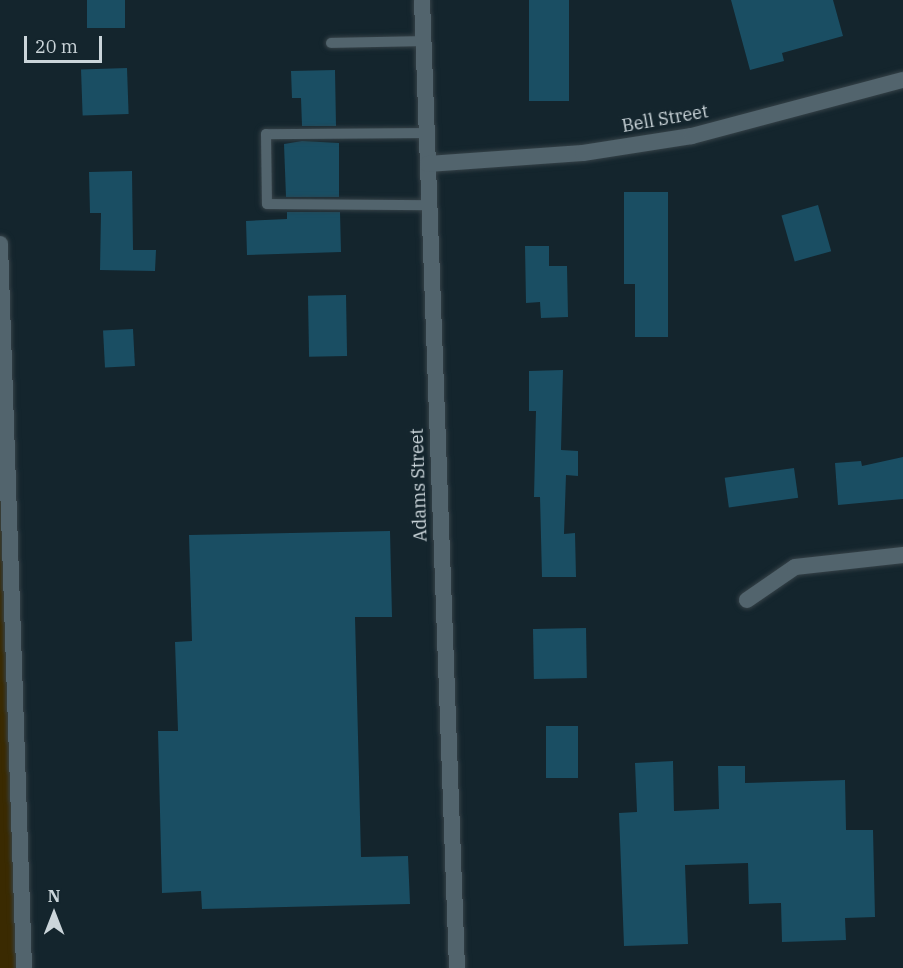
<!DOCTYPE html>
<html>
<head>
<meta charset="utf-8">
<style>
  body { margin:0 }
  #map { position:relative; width:903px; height:968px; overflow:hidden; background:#14252d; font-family:"IBM Plex Serif",serif }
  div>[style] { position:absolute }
  .green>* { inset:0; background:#3a2a01 }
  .building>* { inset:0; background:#1a4e63; transform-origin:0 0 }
  .roads { filter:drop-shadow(0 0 2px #364248) drop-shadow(0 0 2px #364248) }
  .service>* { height:10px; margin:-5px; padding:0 5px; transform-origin:5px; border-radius:5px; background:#52646d }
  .minor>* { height:16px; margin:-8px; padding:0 8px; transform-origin:8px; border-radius:8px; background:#52646d }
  span { translate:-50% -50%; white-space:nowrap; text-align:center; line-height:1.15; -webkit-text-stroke:6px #14252d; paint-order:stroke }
  .street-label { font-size:18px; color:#cbd5da }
  .north { position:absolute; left:24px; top:884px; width:60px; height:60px; -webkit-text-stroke:4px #14252d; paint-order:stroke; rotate:0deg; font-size:16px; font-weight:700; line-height:24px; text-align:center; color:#cbd5da }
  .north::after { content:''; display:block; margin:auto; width:21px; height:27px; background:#cbd5da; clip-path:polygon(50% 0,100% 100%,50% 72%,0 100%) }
  .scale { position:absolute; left:24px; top:36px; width:78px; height:27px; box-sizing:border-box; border:3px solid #cbd5da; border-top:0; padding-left:8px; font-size:18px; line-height:21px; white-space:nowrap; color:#cbd5da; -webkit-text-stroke:4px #14252d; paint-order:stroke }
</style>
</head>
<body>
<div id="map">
  <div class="green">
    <i style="clip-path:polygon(0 417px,24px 968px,0 968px)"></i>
  </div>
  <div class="building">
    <i style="left:87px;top:0;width:38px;height:28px"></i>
    <i style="left:529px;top:0;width:40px;height:101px"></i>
    <i style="clip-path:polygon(731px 0,833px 0,843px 36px,782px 53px,784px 61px,750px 70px)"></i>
    <i style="left:127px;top:68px;width:46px;height:46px;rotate:88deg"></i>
    <i style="clip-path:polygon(335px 70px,336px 126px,302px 126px,301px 98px,292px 98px,291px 71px)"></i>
    <i style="clip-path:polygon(302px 141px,339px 143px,339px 197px,286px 197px,284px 144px)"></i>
    <i style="clip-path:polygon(132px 171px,133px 250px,156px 250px,155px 271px,100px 270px,101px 213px,90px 213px,89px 172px)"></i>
    <i style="clip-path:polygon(624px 192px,668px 192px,668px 337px,635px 337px,635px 284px,624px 284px)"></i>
    <i style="left:818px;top:205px;width:48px;height:38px;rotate:74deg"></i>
    <i style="clip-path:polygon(287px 212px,340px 212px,341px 252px,247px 255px,246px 221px,287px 219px)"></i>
    <i style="clip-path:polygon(525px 246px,549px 246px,549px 266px,567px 266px,568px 317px,541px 318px,540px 302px,526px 303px)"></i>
    <i style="left:346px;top:295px;width:61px;height:38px;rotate:89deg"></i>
    <i style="left:133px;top:329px;width:37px;height:30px;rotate:87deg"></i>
    <i style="clip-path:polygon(563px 370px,561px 450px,578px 451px,578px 476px,566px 475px,564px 534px,575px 533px,576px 577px,542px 577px,540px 497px,534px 497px,536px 411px,529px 411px,529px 371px)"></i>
    <i style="clip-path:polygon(903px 457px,903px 499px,838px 505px,835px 463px,861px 461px,862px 466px)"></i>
    <i style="left:794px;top:468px;width:30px;height:70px;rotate:82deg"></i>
    <i style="clip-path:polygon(390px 531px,392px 617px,355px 617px,361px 857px,408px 856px,410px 904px,202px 909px,201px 891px,162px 893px,158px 731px,178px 731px,175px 642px,192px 641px,189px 535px)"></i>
    <i style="left:586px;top:628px;width:50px;height:53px;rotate:89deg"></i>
    <i style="left:546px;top:726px;width:32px;height:52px"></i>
    <i style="clip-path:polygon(673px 761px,674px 811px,719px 809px,718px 766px,745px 766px,745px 783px,845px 780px,846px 830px,873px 830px,875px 917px,845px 918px,846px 940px,782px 942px,781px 903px,749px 904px,748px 863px,685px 865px,688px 944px,624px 946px,619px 813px,637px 812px,635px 763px)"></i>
  </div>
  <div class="roads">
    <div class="service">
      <i style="left:331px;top:43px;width:92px;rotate:-1.2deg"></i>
      <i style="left:427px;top:133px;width:161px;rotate:179.6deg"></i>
      <i style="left:266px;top:134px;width:70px;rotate:89.2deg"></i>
      <i style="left:267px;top:204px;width:162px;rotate:0.4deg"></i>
    </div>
    <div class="minor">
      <i style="left:422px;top:0;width:969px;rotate:87.93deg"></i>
      <i style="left:428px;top:164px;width:155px;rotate:-4.1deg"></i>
      <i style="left:583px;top:153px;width:110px;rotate:-8.9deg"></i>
      <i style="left:692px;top:136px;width:218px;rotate:-14.9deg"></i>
      <i style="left:0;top:244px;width:724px;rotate:88.1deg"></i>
      <i style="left:747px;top:600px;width:58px;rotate:-34.5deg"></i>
      <i style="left:795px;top:567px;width:109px;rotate:-6.3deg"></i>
    </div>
  </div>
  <div class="street-label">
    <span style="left:665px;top:119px;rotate:-10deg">Bell Street</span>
    <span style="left:419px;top:485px;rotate:-92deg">Adams Street</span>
  </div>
  <div class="north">N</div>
  <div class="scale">20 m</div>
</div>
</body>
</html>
